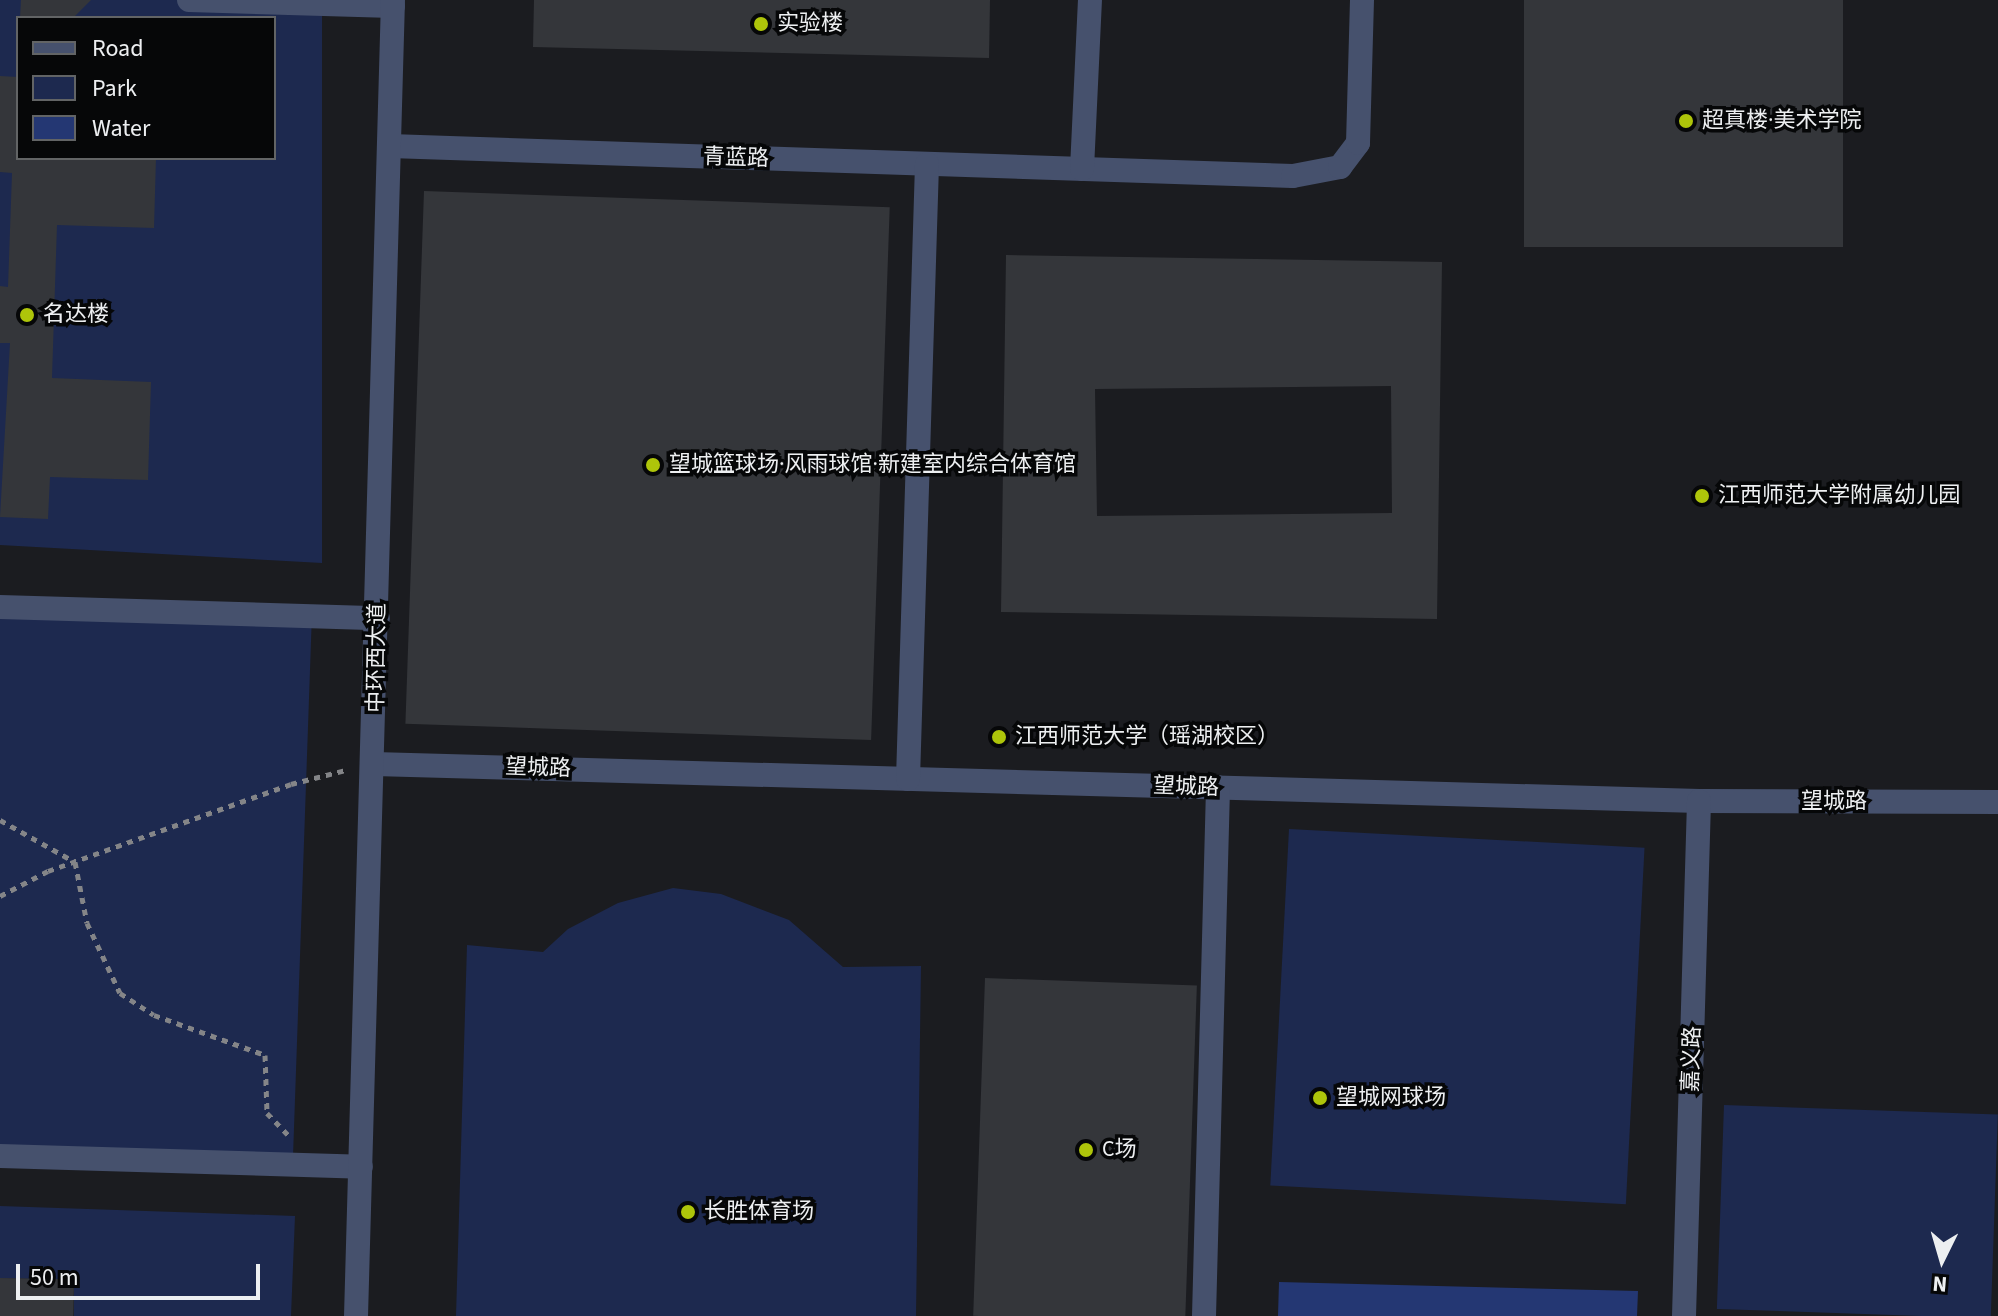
<!DOCTYPE html>
<html>
<head>
<meta charset="utf-8">
<style>
  body { margin:0 }
  #map { position:relative; width:1998px; height:1316px; overflow:hidden; background:#1b1c20; font-family:"Source Sans 3","Noto Sans SC",sans-serif }
  div>[style] { position:absolute }
  .green>* { inset:0; background:#1d294f; transform-origin:0 0 }
  .water>* { inset:0; background:#243773 }
  .building>* { inset:0; background:#34363a; transform-origin:0 0 }
  .path>* { height:5px; margin-top:-2.5px; transform-origin:0; background:repeating-linear-gradient(90deg,#848588 0 6px,transparent 0 12px) }
  .minor>* { height:24px; margin:-12px; padding:0 12px; transform-origin:12px; border-radius:12px; background:#46516d }
  .dots>* { width:22px; height:22px; translate:-50% -50%; box-sizing:border-box; border:4px solid #060708; border-radius:50% }
  span { translate:-50% -50%; white-space:nowrap; text-align:center; line-height:1.15; -webkit-text-stroke:7px #060708; paint-order:stroke }
  .poi-label { font-size:22px; color:#edeff1 }
  .left { translate:0 -50%; text-align:left }
  .street-label { font-size:22px; color:#edeff1 }
  .legend { position:absolute; left:16px; top:16px; width:260px; height:144px; box-sizing:border-box; background:#060708; border:2px solid #626465; margin:0; padding:10px 14px; list-style:none; font-size:24px; color:#edeff1 }
  .legend li { display:flex; align-items:center; gap:16px; height:40px }
  .legend b { width:40px; border:2px solid #626465 }
  .north { position:absolute; left:1902px; top:1220px; width:80px; height:80px; -webkit-text-stroke:6px #060708; paint-order:stroke; rotate:185deg; font-size:22px; font-weight:700; line-height:32px; text-align:center; color:#edeff1 }
  .north::after { content:''; display:block; margin:auto; width:28px; height:36px; background:#edeff1; clip-path:polygon(50% 0,100% 100%,50% 72%,0 100%) }
  .scale { position:absolute; left:16px; top:1264px; width:244px; height:36px; box-sizing:border-box; border:4px solid #edeff1; border-top:0; padding-left:10px; font-size:24px; line-height:28px; white-space:nowrap; color:#edeff1; -webkit-text-stroke:6px #060708; paint-order:stroke }
</style>
</head>
<body>
<div id="map">
  <div class="green">
    <i style="clip-path:polygon(evenodd,0 0,322px 0,322px 563px,0 545px,0 0,18px 18px,274px 18px,274px 158px,18px 158px,18px 18px)"></i>
    <i style="left:0;top:607px;width:312px;height:548px;rotate:2deg"></i>
    <i style="left:1289px;top:829px;width:356px;height:357px;rotate:3deg"></i>
    <i style="clip-path:polygon(673px 888px,721px 894px,789px 920px,843px 967px,921px 966px,916px 1316px,456px 1316px,467px 945px,543px 952px,568px 929px,618px 903px)"></i>
    <i style="left:1724px;top:1105px;width:274px;height:204px;rotate:2deg"></i>
    <i style="clip-path:polygon(0 1206px,295px 1216px,291px 1316px,74px 1316px,74px 1280px,0 1278px)"></i>
  </div>
  <div class="water">
    <i style="clip-path:polygon(1279px 1282px,1638px 1291px,1637px 1316px,1278px 1316px)"></i>
  </div>
  <div class="building">
    <i style="clip-path:polygon(21px 0,91px 0,75px 16px,20px 18px)"></i>
    <i style="clip-path:polygon(534px 0,990px 0,989px 58px,533px 47px)"></i>
    <i style="left:1524px;top:0;width:319px;height:247px"></i>
    <i style="clip-path:polygon(0 76px,18px 77px,18px 158px,156px 158px,154px 228px,57px 225px,52px 378px,151px 382px,148px 480px,50px 477px,48px 519px,0 517px,10px 343px,0 343px,0 286px,8px 287px,12px 173px,0 172px)"></i>
    <i style="left:424px;top:191px;width:466px;height:533px;rotate:2deg"></i>
    <i style="clip-path:polygon(evenodd,1006px 255px,1442px 262px,1437px 619px,1001px 612px,1006px 255px,1391px 386px,1392px 513px,1097px 516px,1095px 389px,1391px 386px)"></i>
    <i style="left:985px;top:978px;width:212px;height:338px;rotate:2deg"></i>
    <i style="left:0;top:1278px;width:74px;height:38px;rotate:1deg"></i>
  </div>
  <div class="path">
    <i style="left:0;top:820px;width:86px;rotate:29.2deg"></i>
    <i style="left:75px;top:862px;width:62px;rotate:78.9deg"></i>
    <i style="left:87px;top:923px;width:77px;rotate:64.8deg"></i>
    <i style="left:120px;top:993px;width:40px;rotate:32.9deg"></i>
    <i style="left:154px;top:1015px;width:118px;rotate:19.8deg"></i>
    <i style="left:265px;top:1055px;width:58px;rotate:88deg"></i>
    <i style="left:267px;top:1113px;width:35px;rotate:46deg"></i>
    <i style="left:0;top:896px;width:54px;rotate:-27.5deg"></i>
    <i style="left:48px;top:871px;width:258px;rotate:-19.7deg"></i>
    <i style="left:291px;top:784px;width:57px;rotate:-14.3deg"></i>
  </div>
  <div class="minor">
    <i style="left:189px;top:0;width:204px;rotate:1.7deg"></i>
    <i style="left:390px;top:146px;width:903px;rotate:1.9deg"></i>
    <i style="left:1293px;top:176px;width:48px;rotate:-10.8deg"></i>
    <i style="left:1340px;top:167px;width:30px;rotate:-53deg"></i>
    <i style="left:1358px;top:143px;width:143px;rotate:-88.4deg"></i>
    <i style="left:1082px;top:169px;width:169px;rotate:-87.3deg"></i>
    <i style="left:0;top:607px;width:378px;rotate:1.7deg"></i>
    <i style="left:374px;top:764px;width:1326px;rotate:1.6deg"></i>
    <i style="left:1699px;top:801px;width:299px;rotate:0.2deg"></i>
    <i style="left:908px;top:779px;width:615px;rotate:-88.23deg"></i>
    <i style="left:0;top:1156px;width:361px;rotate:1.7deg"></i>
    <i style="left:356px;top:1316px;width:1317px;rotate:-88.39deg"></i>
    <i style="left:1204px;top:1316px;width:529px;rotate:-88.48deg"></i>
    <i style="left:1684px;top:1316px;width:515px;rotate:-88.33deg"></i>
  </div>
  <div class="dots">
    <i style="left:761px;top:24px;background:#aec50a"></i>
    <i style="left:1686px;top:121px;background:#aec50a"></i>
    <i style="left:27px;top:315px;background:#aec50a"></i>
    <i style="left:653px;top:465px;background:#aec50a"></i>
    <i style="left:1702px;top:496px;background:#aec50a"></i>
    <i style="left:999px;top:737px;background:#aec50a"></i>
    <i style="left:1320px;top:1098px;background:#aec50a"></i>
    <i style="left:1086px;top:1150px;background:#aec50a"></i>
    <i style="left:688px;top:1212px;background:#aec50a"></i>
  </div>
  <div class="poi-label">
    <span class="left" style="left:777px;top:24px">实验楼</span>
    <span class="left" style="left:1702px;top:121px">超真楼·美术学院</span>
    <span class="left" style="left:43px;top:315px">名达楼</span>
    <span class="left" style="left:669px;top:465px">望城篮球场·风雨球馆·新建室内综合体育馆</span>
    <span class="left" style="left:1718px;top:496px">江西师范大学附属幼儿园</span>
    <span class="left" style="left:1015px;top:737px">江西师范大学（瑶湖校区）</span>
    <span class="left" style="left:1336px;top:1098px">望城网球场</span>
    <span class="left" style="left:1102px;top:1150px">C场</span>
    <span class="left" style="left:704px;top:1212px">长胜体育场</span>
  </div>
  <div class="street-label">
    <span style="left:736px;top:158px;rotate:2deg">青蓝路</span>
    <span style="left:377px;top:658px;rotate:-89deg">中环西大道</span>
    <span style="left:538px;top:768px;rotate:2deg">望城路</span>
    <span style="left:1186px;top:787px;rotate:2deg">望城路</span>
    <span style="left:1834px;top:802px">望城路</span>
    <span style="left:1692px;top:1059px;rotate:-88deg">嘉义路</span>
  </div>
  <ul class="legend">
  <li><b style="height:10px;background:#46516d"></b>Road</li>
  <li><b style="height:22px;background:#1d294f"></b>Park</li>
  <li><b style="height:22px;background:#243773"></b>Water</li>
  </ul>
  <div class="north">N</div>
  <div class="scale">50 m</div>
</div>
</body>
</html>
